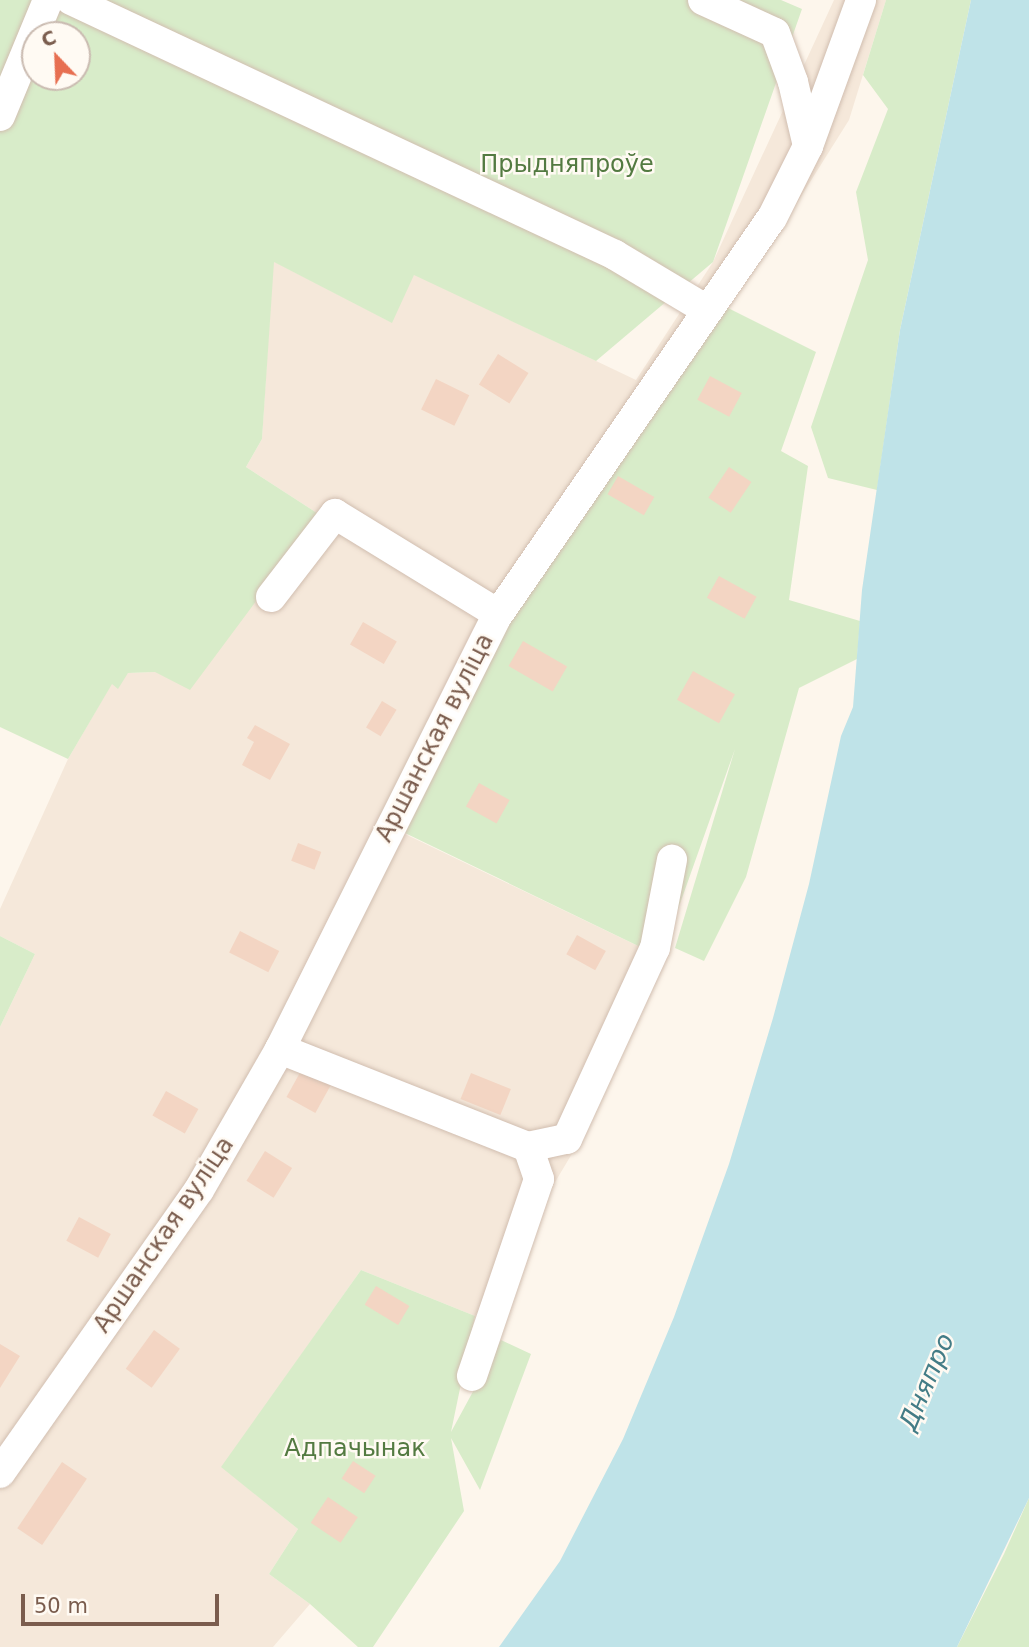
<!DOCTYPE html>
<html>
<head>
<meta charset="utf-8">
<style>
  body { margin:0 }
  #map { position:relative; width:1029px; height:1647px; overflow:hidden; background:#fdf6ec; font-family:"DejaVu Sans",sans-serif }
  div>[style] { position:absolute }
  .residential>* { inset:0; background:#f5e8da }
  .green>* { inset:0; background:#d8ecc9 }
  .water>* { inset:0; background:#bfe3e8 }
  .building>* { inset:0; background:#f3d5c3; transform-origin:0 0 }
  .roads { filter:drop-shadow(0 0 2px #d1beb0) drop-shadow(0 0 2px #d1beb0) }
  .minor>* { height:30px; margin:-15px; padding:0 15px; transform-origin:15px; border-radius:15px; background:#fff }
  span { translate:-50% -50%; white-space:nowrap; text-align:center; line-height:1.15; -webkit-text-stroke:5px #fffaf3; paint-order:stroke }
  .park-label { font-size:24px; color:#537a41 }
  .street-label { font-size:24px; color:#7a5c4d }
  .water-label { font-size:26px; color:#437c86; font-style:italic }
  .north { position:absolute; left:21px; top:21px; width:70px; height:70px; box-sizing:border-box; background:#fffaf3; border:2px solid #cabbb1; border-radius:50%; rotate:337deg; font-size:19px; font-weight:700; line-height:28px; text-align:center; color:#7a5c4d }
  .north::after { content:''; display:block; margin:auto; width:24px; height:32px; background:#e76f51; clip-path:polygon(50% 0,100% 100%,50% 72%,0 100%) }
  .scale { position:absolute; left:21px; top:1594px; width:198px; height:32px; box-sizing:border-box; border:4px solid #7a5c4d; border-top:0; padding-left:9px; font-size:21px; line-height:24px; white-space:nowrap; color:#7a5c4d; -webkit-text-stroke:5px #fffaf3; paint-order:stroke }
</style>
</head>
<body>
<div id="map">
  <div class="residential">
    <i style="clip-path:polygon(834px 0,886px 0,849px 120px,783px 225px,510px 618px,405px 834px,661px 957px,579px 1142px,475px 1316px,361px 1270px,222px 1467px,298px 1529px,269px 1574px,310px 1604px,273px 1647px,0 1647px,0 1027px,35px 954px,0 936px,0 909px,68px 759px,112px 683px,128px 673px,155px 672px,320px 515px,246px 467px,262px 439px,273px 261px,391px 322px,414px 274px,636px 380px,713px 262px)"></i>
  </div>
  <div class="green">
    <i style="clip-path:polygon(evenodd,0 0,781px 0,802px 9px,713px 262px,596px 361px,414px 275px,392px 323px,274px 262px,262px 439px,246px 467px,320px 515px,190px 690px,155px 672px,128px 673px,118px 689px,112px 684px,68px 759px,0 727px,0 0,35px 35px,77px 35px,77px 77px,35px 77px,35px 35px)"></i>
    <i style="clip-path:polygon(886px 0,971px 0,900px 330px,877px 490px,828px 478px,811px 427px,868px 260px,856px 192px,888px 109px,863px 75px)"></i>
    <i style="clip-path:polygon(726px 307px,816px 352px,781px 451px,808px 466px,789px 600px,860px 621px,857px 659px,799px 688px,746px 877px,704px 961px,675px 948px,735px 749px,661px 957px,405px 833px,510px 618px)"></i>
    <i style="clip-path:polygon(0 936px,35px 954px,0 1027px)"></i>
    <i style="clip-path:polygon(361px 1270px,475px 1316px,451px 1432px,501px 1340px,531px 1354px,480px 1490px,451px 1438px,464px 1511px,373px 1647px,358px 1647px,310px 1604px,269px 1574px,298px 1529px,221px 1467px)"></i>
    <i style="clip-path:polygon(1029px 1498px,1029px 1647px,957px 1647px,1004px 1554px)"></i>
  </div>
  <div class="water">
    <i style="clip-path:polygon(971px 0,1029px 0,1029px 1498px,957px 1647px,499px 1647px,560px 1561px,623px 1439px,674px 1317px,729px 1164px,773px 1018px,809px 884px,841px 736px,853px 707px,862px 590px,900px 330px)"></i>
  </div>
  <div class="building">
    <i style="left:498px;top:354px;width:36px;height:36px;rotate:32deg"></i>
    <i style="left:710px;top:376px;width:36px;height:27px;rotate:28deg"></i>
    <i style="left:436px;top:379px;width:37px;height:34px;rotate:26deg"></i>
    <i style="left:729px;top:467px;width:27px;height:37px;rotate:34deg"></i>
    <i style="left:618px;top:476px;width:42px;height:21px;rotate:30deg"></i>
    <i style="left:719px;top:576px;width:43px;height:25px;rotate:29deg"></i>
    <i style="left:363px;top:622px;width:39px;height:26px;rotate:30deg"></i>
    <i style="left:523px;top:641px;width:51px;height:29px;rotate:30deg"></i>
    <i style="left:693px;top:671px;width:48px;height:33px;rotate:29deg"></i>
    <i style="left:382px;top:701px;width:17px;height:31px;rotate:31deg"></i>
    <i style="clip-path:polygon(255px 725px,290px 744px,270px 780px,242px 765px,254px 742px,247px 738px)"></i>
    <i style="left:479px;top:783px;width:35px;height:27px;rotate:29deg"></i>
    <i style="left:298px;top:843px;width:25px;height:19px;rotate:21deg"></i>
    <i style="left:240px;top:931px;width:44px;height:24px;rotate:27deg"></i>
    <i style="left:577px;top:935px;width:33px;height:22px;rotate:29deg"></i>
    <i style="left:302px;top:1069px;width:33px;height:32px;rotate:29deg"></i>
    <i style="left:471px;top:1073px;width:43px;height:28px;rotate:22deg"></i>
    <i style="left:166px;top:1091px;width:37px;height:28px;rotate:29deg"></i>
    <i style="left:265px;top:1151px;width:32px;height:35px;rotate:32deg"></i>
    <i style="left:79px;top:1217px;width:36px;height:27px;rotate:28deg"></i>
    <i style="left:376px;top:1286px;width:39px;height:22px;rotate:31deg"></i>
    <i style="left:154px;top:1330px;width:32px;height:48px;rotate:36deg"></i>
    <i style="clip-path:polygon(0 1344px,20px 1356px,0 1388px)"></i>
    <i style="left:353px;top:1461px;width:27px;height:21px;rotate:33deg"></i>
    <i style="left:62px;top:1462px;width:30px;height:80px;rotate:34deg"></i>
    <i style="left:328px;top:1497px;width:36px;height:31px;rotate:34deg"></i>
  </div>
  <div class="roads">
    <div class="minor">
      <i style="left:71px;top:0;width:601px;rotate:25.11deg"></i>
      <i style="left:615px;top:255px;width:107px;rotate:30.9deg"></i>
      <i style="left:703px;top:0;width:79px;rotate:24.6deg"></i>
      <i style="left:775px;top:33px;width:52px;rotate:69.8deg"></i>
      <i style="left:793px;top:82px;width:66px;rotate:76.8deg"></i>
      <i style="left:0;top:116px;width:126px;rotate:-67.5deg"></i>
      <i style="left:271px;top:597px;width:105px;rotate:-52.4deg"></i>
      <i style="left:335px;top:514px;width:191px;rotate:31.5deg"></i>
      <i style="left:280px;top:1049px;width:267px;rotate:21.6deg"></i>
      <i style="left:528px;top:1147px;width:34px;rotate:71deg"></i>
      <i style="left:539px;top:1179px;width:208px;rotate:108.8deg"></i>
      <i style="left:528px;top:1147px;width:40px;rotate:-12deg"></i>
      <i style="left:567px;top:1139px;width:210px;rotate:-65.3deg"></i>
      <i style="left:655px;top:948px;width:90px;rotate:-79.1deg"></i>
      <i style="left:0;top:1473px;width:346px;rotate:-54.9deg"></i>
      <i style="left:199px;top:1190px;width:163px;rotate:-60.1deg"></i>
      <i style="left:280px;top:1049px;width:481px;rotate:-63.4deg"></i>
      <i style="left:495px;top:619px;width:487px;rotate:-55.4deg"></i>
      <i style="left:772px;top:218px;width:80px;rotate:-63.4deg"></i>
      <i style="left:808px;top:146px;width:155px;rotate:-70deg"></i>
    </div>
  </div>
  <div class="park-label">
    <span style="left:567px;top:165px">Прыдняпроўе</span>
    <span style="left:355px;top:1449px">Адпачынак</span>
  </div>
  <div class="street-label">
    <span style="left:435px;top:738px;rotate:-63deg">Аршанская вуліца</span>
    <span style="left:164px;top:1235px;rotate:-56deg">Аршанская вуліца</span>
  </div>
  <div class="water-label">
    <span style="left:927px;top:1382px;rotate:-67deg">Дняпро</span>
  </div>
  <div class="north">С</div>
  <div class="scale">50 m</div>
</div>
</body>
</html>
